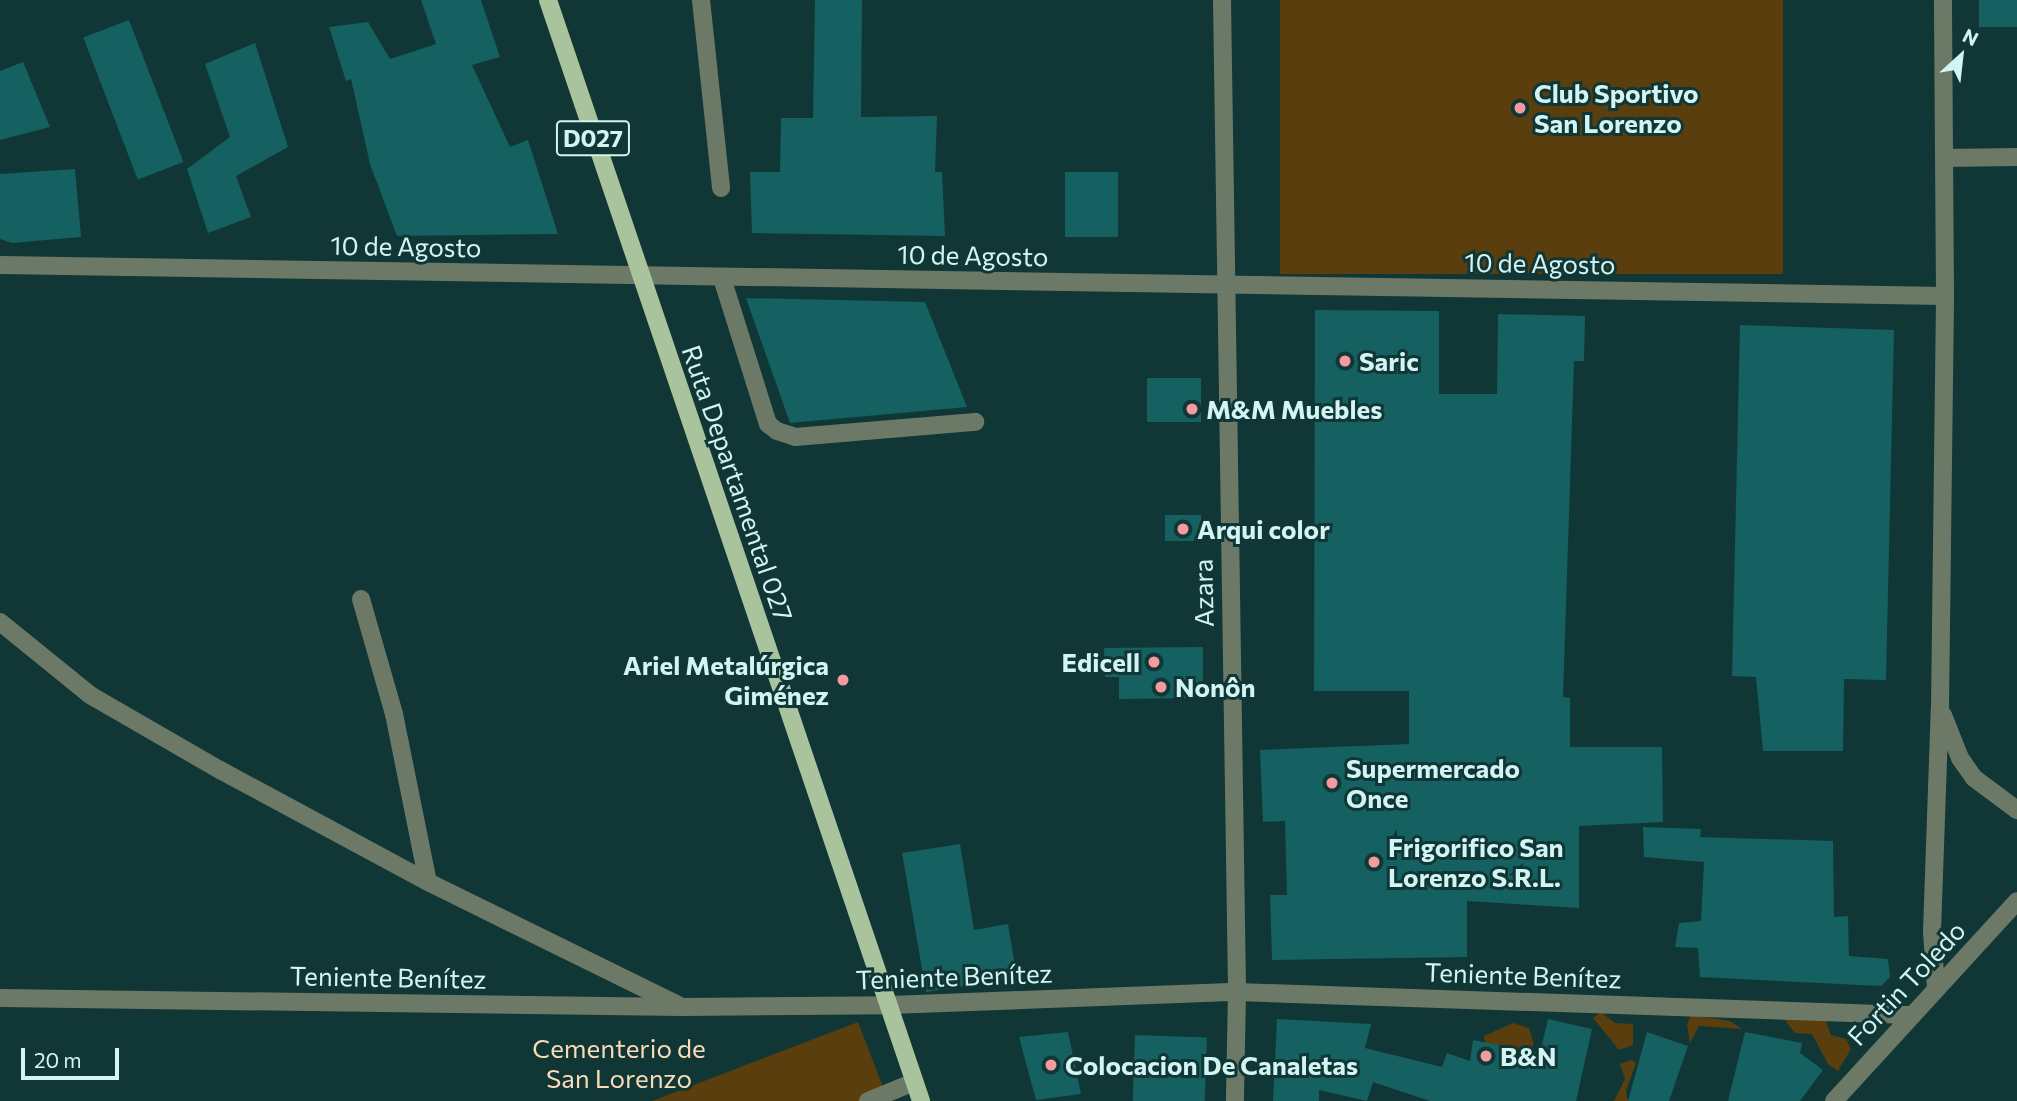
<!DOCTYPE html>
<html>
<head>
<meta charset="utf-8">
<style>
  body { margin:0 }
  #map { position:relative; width:2017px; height:1101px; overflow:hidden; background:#113636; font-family:Commissioner,sans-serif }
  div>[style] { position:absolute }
  .green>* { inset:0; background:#5a3e0d; transform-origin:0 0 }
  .building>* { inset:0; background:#156060; transform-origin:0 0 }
  .minor>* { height:18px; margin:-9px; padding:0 9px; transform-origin:9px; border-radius:9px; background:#6d7967 }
  .major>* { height:18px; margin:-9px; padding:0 9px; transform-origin:9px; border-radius:9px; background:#a9c39d }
  .dots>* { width:19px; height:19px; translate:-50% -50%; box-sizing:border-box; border:4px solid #113636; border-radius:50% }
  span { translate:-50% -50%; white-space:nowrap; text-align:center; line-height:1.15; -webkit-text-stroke:6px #113636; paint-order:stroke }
  .shield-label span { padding:2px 5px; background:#113636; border:2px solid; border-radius:5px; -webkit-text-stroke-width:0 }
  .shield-label { font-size:24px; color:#d2f4f3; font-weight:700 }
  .poi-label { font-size:26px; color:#d2f4f3; font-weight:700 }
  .left { translate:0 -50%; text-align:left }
  .right { translate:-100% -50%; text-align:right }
  .street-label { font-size:26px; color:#d2f4f3 }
  .park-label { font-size:26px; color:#f7dcb7 }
  .north { position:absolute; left:1926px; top:21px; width:70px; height:70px; -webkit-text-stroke:5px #113636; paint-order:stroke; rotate:27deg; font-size:19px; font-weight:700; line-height:28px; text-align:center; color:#d2f4f3 }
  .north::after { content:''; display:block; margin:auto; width:24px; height:32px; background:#d2f4f3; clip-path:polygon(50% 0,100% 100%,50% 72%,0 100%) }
  .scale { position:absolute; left:21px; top:1048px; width:98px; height:32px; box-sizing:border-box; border:4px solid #d2f4f3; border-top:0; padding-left:9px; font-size:21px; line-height:24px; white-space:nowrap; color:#d2f4f3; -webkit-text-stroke:5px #113636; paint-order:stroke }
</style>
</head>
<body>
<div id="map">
  <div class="green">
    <i style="left:1280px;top:0;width:503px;height:274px"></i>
    <i style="clip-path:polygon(1821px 1008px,1831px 1035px,1846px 1039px,1851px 1049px,1838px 1071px,1828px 1064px,1812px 1034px,1795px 1033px,1780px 1014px)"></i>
    <i style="clip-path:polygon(1601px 1012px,1615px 1023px,1633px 1024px,1633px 1045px,1619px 1050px,1593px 1018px)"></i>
    <i style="clip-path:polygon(1691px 1015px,1730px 1021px,1742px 1029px,1699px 1026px,1690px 1043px,1687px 1025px)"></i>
    <i style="left:858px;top:1022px;width:85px;height:858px;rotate:69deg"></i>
    <i style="clip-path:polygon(1513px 1023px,1529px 1028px,1534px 1044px,1528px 1054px,1486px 1046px,1484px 1036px)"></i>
    <i style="clip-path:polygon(1632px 1060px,1636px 1063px,1626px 1091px,1628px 1101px,1614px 1101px,1625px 1079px,1620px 1064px)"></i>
  </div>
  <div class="building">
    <i style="clip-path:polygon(421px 0,481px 0,500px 57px,472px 65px,510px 147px,528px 140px,558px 234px,397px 236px,370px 164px,351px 79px,346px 81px,329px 27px,368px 22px,390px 59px,436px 44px)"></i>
    <i style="clip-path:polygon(815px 0,862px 0,861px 117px,937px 116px,935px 172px,942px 172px,945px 236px,752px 233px,750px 172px,780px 172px,781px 118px,813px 118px)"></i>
    <i style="left:1979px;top:0;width:38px;height:27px"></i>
    <i style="left:129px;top:20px;width:152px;height:49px;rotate:69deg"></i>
    <i style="clip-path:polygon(255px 43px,288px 147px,236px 176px,251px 217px,208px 233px,187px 169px,230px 137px,205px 64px)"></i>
    <i style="clip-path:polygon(23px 62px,50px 127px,0 140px,0 71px)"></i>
    <i style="clip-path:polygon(75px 169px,81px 237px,12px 243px,0 239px,0 174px)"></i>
    <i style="left:1065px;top:172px;width:53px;height:65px"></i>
    <i style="clip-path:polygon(746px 298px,925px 302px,967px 407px,790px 423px)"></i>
    <i style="clip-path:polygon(1315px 310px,1439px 311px,1439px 394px,1497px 394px,1498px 314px,1585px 316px,1584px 361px,1574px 361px,1563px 697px,1570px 698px,1570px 747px,1662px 747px,1663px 822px,1579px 826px,1579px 908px,1467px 901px,1467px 957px,1272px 960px,1270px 895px,1287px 895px,1285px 821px,1263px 822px,1260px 750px,1409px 744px,1409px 691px,1314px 691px)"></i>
    <i style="clip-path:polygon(1740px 325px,1894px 330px,1886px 680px,1844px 679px,1843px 751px,1763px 751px,1756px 677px,1732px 676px)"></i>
    <i style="left:1147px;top:378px;width:54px;height:44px"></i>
    <i style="left:1201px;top:515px;width:26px;height:36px;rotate:90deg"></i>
    <i style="clip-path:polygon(1203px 647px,1203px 698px,1119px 699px,1119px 677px,1105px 677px,1104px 648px)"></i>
    <i style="clip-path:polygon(1643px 827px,1701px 829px,1700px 837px,1833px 841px,1834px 917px,1848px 916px,1849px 956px,1888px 959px,1890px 977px,1881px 986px,1700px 977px,1698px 948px,1675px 947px,1679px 923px,1701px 921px,1704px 862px,1644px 857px)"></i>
    <i style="clip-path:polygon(960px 844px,974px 930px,1008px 924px,1017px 978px,926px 992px,902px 853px)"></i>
    <i style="clip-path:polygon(1277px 1019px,1371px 1024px,1365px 1048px,1442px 1067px,1447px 1053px,1470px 1061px,1473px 1040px,1540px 1053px,1548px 1019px,1592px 1029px,1576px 1101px,1430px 1101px,1373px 1082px,1367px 1101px,1319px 1090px,1319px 1101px,1273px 1101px)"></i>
    <i style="clip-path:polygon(1068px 1032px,1081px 1094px,1036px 1100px,1019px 1037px)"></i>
    <i style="clip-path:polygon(1647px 1032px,1688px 1046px,1669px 1101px,1628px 1101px)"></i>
    <i style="clip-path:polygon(1745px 1032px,1802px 1043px,1800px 1053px,1823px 1070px,1800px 1101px,1728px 1101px)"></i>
    <i style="left:1135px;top:1035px;width:72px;height:66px;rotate:2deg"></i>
  </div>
  <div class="minor">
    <i style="left:701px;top:0;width:189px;rotate:83.9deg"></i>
    <i style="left:1222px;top:0;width:992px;rotate:89.13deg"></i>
    <i style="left:1237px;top:992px;width:109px;rotate:91.1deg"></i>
    <i style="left:1944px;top:158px;width:73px;rotate:-0.8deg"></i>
    <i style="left:0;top:265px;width:1945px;rotate:0.91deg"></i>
    <i style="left:722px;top:278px;width:153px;rotate:72.5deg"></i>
    <i style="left:768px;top:424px;width:11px;rotate:38deg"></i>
    <i style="left:777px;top:431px;width:19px;rotate:18deg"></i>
    <i style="left:795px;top:437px;width:181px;rotate:-4.8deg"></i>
    <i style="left:361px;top:599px;width:120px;rotate:74deg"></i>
    <i style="left:394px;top:714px;width:171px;rotate:78.6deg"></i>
    <i style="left:0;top:622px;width:116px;rotate:39deg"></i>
    <i style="left:90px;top:695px;width:150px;rotate:30deg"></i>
    <i style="left:220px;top:770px;width:236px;rotate:28.3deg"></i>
    <i style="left:428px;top:882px;width:279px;rotate:26.2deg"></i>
    <i style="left:1943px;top:715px;width:46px;rotate:68.4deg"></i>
    <i style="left:1960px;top:758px;width:24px;rotate:55deg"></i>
    <i style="left:1974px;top:778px;width:54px;rotate:36.7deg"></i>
    <i style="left:1936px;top:988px;width:56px;rotate:-94.1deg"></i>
    <i style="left:1932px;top:932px;width:224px;rotate:-88deg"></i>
    <i style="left:1940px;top:708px;width:412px;rotate:-89.3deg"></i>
    <i style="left:1945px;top:296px;width:296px;rotate:-90.4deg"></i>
    <i style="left:0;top:998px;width:682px;rotate:0.76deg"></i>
    <i style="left:682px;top:1007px;width:209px;rotate:-0.5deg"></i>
    <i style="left:891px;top:1005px;width:346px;rotate:-2.2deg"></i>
    <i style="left:1237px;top:992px;width:672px;rotate:1.96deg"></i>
    <i style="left:868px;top:1101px;width:50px;rotate:-22.4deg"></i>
    <i style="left:1834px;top:1101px;width:271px;rotate:-47.5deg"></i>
  </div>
  <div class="major">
    <i style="left:548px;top:0;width:1162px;rotate:71.28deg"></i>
  </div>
  <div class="dots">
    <i style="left:1520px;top:108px;background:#f49aa0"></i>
    <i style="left:1345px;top:361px;background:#f49aa0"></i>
    <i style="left:1192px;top:409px;background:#f49aa0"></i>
    <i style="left:1183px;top:529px;background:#f49aa0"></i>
    <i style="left:1154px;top:662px;background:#f49aa0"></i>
    <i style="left:843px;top:680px;background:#f49aa0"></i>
    <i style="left:1161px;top:687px;background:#f49aa0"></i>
    <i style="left:1332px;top:783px;background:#f49aa0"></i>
    <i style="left:1374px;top:862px;background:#f49aa0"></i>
    <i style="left:1486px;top:1056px;background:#f49aa0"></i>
    <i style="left:1051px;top:1065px;background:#f49aa0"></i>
  </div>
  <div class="shield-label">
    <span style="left:593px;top:138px">D027</span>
  </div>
  <div class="poi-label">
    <span class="left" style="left:1534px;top:108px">Club Sportivo<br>San Lorenzo</span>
    <span class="left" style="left:1359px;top:361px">Saric</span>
    <span class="left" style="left:1206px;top:409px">M&amp;M Muebles</span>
    <span class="left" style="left:1197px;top:529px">Arqui color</span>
    <span class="right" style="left:1140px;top:662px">Edicell</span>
    <span class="right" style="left:829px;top:680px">Ariel Metalúrgica<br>Giménez</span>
    <span class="left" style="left:1175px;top:687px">Nonôn</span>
    <span class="left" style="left:1346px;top:783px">Supermercado<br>Once</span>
    <span class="left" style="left:1388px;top:862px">Frigorifico San<br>Lorenzo S.R.L.</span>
    <span class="left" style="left:1500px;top:1056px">B&amp;N</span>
    <span class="left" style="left:1065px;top:1065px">Colocacion De Canaletas</span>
  </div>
  <div class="street-label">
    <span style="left:406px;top:246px;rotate:1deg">10 de Agosto</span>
    <span style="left:973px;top:255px;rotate:1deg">10 de Agosto</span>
    <span style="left:1540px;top:263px;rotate:1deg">10 de Agosto</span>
    <span style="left:738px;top:483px;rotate:71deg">Ruta Departamental 027</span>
    <span style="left:1203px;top:593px;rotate:-91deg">Azara</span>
    <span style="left:1523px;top:975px;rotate:2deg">Teniente Benítez</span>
    <span style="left:954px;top:976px;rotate:-2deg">Teniente Benítez</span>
    <span style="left:388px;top:977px;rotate:1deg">Teniente Benítez</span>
    <span style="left:1906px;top:983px;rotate:-47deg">Fortin Toledo</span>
  </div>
  <div class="park-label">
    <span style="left:619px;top:1063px">Cementerio de<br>San Lorenzo</span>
  </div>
  <div class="north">N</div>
  <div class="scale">20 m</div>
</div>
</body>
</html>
